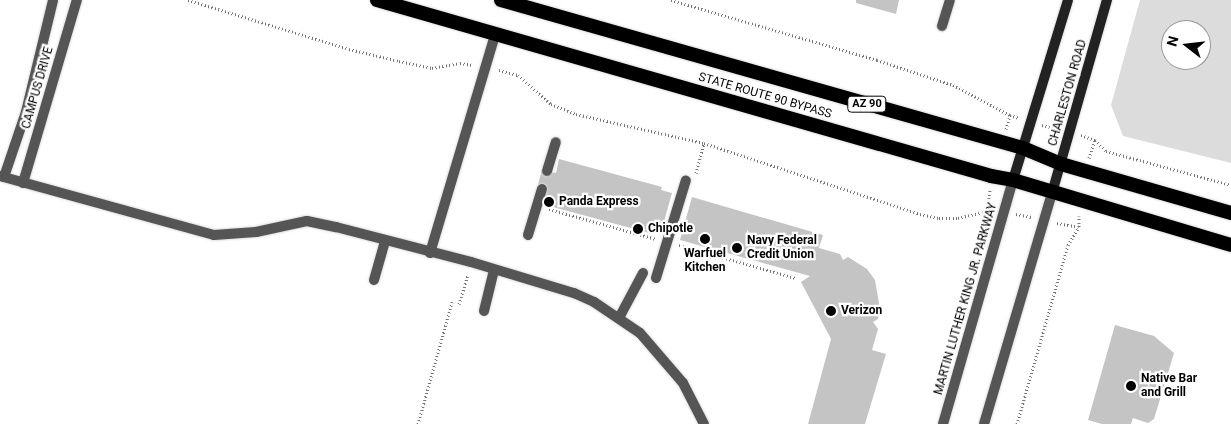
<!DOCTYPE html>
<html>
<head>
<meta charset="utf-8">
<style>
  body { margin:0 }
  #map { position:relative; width:1231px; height:424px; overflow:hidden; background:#fff; font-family:Roboto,sans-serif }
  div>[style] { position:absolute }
  .green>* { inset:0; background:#dcdcdc }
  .building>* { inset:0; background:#c4c4c4 }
  .path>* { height:3px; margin-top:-1.5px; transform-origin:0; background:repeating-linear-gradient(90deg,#777 0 1px,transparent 0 3.5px) }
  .roads { filter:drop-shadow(0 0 1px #dbdbdb) drop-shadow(0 0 1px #dbdbdb) }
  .service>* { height:10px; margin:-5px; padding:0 5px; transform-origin:5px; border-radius:5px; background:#555 }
  .tertiary>* { height:10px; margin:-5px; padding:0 5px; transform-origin:5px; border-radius:5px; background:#555 }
  .secondary>* { height:10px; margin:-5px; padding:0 5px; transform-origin:5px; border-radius:5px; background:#222 }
  .trunk>* { height:14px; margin:-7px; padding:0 7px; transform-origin:7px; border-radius:7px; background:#000 }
  .dots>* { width:14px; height:14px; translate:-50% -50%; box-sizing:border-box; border:2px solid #fff; border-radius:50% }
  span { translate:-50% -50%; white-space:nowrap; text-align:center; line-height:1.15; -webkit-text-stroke:4.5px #fff; paint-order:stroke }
  .shield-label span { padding:1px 4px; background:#fff; border:1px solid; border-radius:4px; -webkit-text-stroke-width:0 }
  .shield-label { font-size:11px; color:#000; font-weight:700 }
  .street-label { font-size:12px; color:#000 }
  .poi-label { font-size:12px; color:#000; font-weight:700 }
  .left { translate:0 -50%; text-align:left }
  .north { position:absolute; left:1161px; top:20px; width:50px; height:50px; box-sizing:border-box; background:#fff; border:1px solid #999; border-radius:50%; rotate:286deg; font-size:14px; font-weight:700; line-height:20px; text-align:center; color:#000 }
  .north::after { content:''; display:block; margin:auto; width:18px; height:22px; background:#000; clip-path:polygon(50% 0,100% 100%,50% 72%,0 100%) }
</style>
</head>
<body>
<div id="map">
  <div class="green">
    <i style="clip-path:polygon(evenodd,1140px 0,1231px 0,1231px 163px,1123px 136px,1111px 105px,1140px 0,1171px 30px,1201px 30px,1201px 60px,1171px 60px,1171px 30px)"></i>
  </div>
  <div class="building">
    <i style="clip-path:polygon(856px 0,899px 0,896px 14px,856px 3px)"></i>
    <i style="clip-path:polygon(559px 159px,662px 187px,661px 190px,672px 193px,662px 229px,650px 226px,649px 233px,542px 204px,537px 188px,542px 170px,556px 173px)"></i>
    <i style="clip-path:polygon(692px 197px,823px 235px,819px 248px,840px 254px,843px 260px,848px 257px,867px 269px,875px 280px,880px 309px,878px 319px,873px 322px,878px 329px,872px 350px,886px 354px,865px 424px,808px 424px,831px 339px,801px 282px,810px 276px,680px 240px)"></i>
    <i style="clip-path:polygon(1115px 325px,1154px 336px,1174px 353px,1154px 419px,1148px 423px,1133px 418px,1131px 424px,1102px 424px,1088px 420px)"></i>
  </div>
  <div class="path">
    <i style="left:188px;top:0;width:168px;rotate:16.9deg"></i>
    <i style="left:349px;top:49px;width:51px;rotate:13.5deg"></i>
    <i style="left:399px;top:61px;width:34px;rotate:12deg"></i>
    <i style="left:432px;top:68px;width:28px;rotate:-10deg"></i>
    <i style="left:460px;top:63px;width:13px;rotate:9deg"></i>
    <i style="left:671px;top:0;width:215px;rotate:16.2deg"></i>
    <i style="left:877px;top:60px;width:80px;rotate:18.2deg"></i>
    <i style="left:953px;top:85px;width:64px;rotate:27.8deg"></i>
    <i style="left:499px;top:70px;width:20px;rotate:15deg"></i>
    <i style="left:518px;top:75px;width:44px;rotate:41.3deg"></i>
    <i style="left:551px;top:104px;width:27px;rotate:22deg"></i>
    <i style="left:576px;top:114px;width:131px;rotate:12.8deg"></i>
    <i style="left:704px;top:143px;width:227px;rotate:18.2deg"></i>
    <i style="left:920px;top:214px;width:19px;rotate:12deg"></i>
    <i style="left:939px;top:218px;width:19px"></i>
    <i style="left:958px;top:218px;width:35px;rotate:-13deg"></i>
    <i style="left:1042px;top:125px;width:16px;rotate:14deg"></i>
    <i style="left:1006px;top:129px;width:15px;rotate:-74deg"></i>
    <i style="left:1010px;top:115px;width:9px;rotate:18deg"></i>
    <i style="left:1081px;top:135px;width:15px;rotate:20deg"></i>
    <i style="left:1095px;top:140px;width:16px;rotate:45deg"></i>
    <i style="left:1106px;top:151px;width:130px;rotate:15.2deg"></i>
    <i style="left:1089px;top:158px;width:19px;rotate:-72deg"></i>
    <i style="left:696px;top:173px;width:31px;rotate:-75deg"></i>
    <i style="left:549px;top:209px;width:111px;rotate:15.7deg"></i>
    <i style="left:987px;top:209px;width:19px;rotate:-81deg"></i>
    <i style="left:1016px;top:214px;width:16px;rotate:11deg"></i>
    <i style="left:1057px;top:223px;width:22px;rotate:10deg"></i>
    <i style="left:679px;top:245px;width:122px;rotate:15.8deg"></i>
    <i style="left:459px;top:304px;width:31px;rotate:-73deg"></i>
    <i style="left:418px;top:424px;width:127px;rotate:-74.4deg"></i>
    <i style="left:1017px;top:424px;width:186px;rotate:-74.1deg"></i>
    <i style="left:1068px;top:245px;width:21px;rotate:-59deg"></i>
    <i style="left:1079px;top:227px;width:11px;rotate:-90deg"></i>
  </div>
  <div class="roads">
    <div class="service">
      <i style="left:942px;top:26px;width:27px;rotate:-73deg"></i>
      <i style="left:547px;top:171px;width:30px;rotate:-73deg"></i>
      <i style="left:0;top:176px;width:222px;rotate:15.4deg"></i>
      <i style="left:214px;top:235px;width:42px;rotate:-4.1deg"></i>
      <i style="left:256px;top:232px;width:52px;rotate:-12.2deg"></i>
      <i style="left:307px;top:221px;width:30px;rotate:12deg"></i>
      <i style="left:336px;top:227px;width:139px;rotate:14.5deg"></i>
      <i style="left:471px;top:262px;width:108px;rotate:16.8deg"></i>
      <i style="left:574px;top:293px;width:22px;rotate:24deg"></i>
      <i style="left:594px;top:302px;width:55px;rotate:34deg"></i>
      <i style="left:640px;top:333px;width:66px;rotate:49.3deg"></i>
      <i style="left:683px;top:383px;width:46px;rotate:62.9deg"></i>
      <i style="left:528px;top:235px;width:48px;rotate:-73.1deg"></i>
      <i style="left:430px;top:253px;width:227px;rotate:-73.4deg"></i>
      <i style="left:656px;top:278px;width:102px;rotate:-73deg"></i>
      <i style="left:374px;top:280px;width:41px;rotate:-74.2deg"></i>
      <i style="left:484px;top:311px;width:42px;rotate:-76.3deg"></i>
      <i style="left:619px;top:318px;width:51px;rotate:-61.9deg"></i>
    </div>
    <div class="tertiary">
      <i style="left:4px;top:177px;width:69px;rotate:-71.3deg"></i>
      <i style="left:26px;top:112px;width:115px;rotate:-76.4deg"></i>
      <i style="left:23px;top:183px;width:191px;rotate:-73.6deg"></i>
      <i style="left:943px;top:424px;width:254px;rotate:-74deg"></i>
      <i style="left:984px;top:424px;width:241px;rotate:-73.6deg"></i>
    </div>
    <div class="secondary">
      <i style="left:1013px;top:180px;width:188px;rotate:-73deg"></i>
      <i style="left:1052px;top:193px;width:201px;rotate:-74.1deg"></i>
    </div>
    <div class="trunk">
      <i style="left:377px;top:0;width:639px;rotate:15.99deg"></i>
      <i style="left:991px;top:176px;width:22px;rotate:10deg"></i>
      <i style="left:1013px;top:180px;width:227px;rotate:16.6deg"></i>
      <i style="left:501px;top:0;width:543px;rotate:15.83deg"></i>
      <i style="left:1023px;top:148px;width:41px;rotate:22.8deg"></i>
      <i style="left:1061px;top:164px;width:177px;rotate:16.1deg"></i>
    </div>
  </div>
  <div class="dots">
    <i style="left:549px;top:202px;background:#000"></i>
    <i style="left:638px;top:229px;background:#000"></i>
    <i style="left:705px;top:239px;background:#000"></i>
    <i style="left:737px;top:248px;background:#000"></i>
    <i style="left:831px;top:311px;background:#000"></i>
    <i style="left:1131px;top:386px;background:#000"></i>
  </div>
  <div class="shield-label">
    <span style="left:867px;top:104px">AZ 90</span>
  </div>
  <div class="street-label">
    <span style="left:38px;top:88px;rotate:-74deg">CAMPUS DRIVE</span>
    <span style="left:1068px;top:93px;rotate:-74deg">CHARLESTON ROAD</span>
    <span style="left:765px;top:96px;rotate:16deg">STATE ROUTE 90 BYPASS</span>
    <span style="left:966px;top:299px;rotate:-74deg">MARTIN LUTHER KING JR. PARKWAY</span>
  </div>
  <div class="poi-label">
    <span class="left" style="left:559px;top:202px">Panda Express</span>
    <span class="left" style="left:648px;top:229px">Chipotle</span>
    <span class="left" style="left:747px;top:248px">Navy Federal<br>Credit Union</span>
    <span style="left:705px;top:261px">Warfuel<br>Kitchen</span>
    <span class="left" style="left:841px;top:311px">Verizon</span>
    <span class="left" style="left:1141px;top:386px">Native Bar<br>and Grill</span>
  </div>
  <div class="north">N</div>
</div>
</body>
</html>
